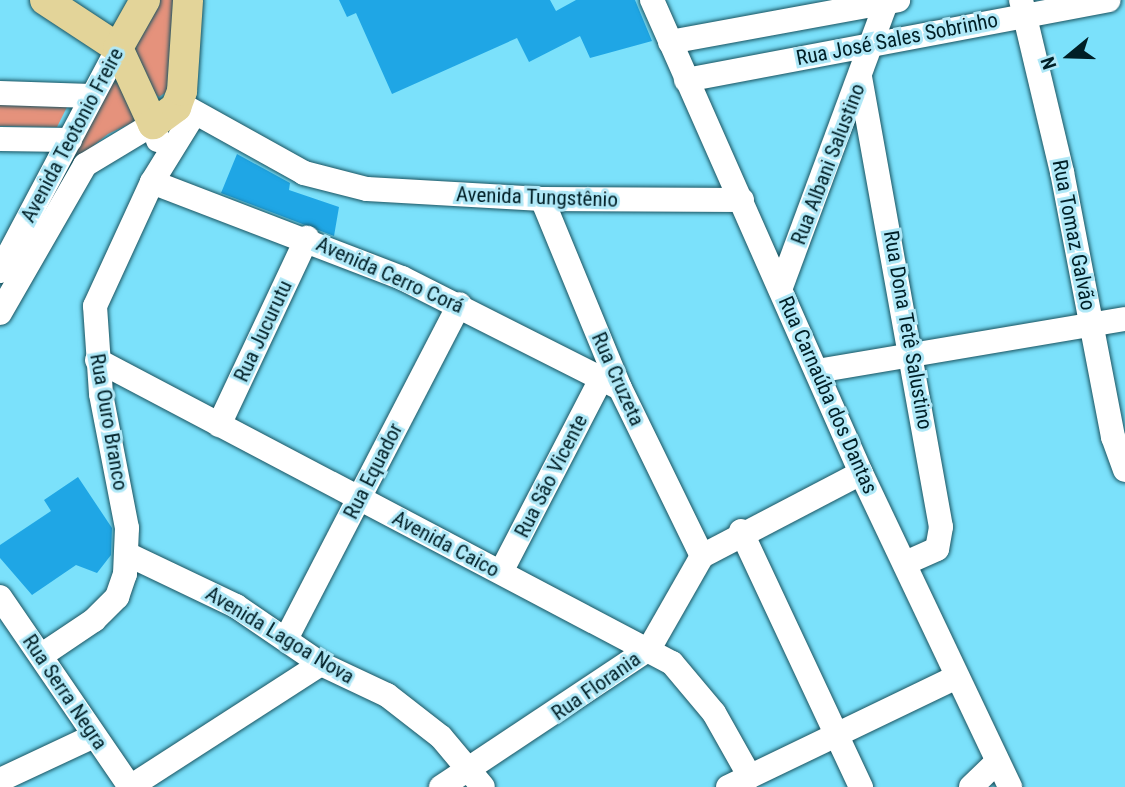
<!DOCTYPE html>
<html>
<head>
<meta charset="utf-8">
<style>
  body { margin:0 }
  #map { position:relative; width:1125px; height:787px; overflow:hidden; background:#7be1fb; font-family:"Roboto Condensed",sans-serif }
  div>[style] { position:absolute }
  .green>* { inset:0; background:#e5927c }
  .building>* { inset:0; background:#1fa6e5 }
  .roads { filter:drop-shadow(0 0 2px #1a5360) drop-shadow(0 0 2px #1a5360) }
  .minor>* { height:24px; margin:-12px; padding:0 12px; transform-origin:12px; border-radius:12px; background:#fff }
  .major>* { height:30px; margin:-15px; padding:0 15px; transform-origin:15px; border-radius:15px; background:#e3d499 }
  span { translate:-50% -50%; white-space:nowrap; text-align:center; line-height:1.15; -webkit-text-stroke:6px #b0e8f7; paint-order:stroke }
  .street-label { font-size:21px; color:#001f26 }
  .north { position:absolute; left:1034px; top:21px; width:70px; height:70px; -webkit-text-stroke:5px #b0e8f7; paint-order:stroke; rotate:251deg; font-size:19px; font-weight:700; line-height:28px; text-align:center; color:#001f26 }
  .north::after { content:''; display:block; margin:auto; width:24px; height:32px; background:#001f26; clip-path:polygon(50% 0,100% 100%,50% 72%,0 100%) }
</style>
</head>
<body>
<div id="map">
  <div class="green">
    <i style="clip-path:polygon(158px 0,182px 0,169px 90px,159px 97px,145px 85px,134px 61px,135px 38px)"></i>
    <i style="clip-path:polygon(118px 66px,144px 117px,108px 134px,70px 164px)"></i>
    <i style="clip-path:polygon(0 103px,67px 107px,57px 127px,0 126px)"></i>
  </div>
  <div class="building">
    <i style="clip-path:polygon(339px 0,550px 0,556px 11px,576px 0,635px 0,652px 41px,590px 58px,580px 36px,529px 62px,517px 38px,392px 94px,356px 13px,347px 17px)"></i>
    <i style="clip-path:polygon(237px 154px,290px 183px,289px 190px,339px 207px,334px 236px,221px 193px)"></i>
    <i style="clip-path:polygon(78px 477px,112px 528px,111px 555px,97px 573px,76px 565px,32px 595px,0 558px,0 545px,51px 511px,44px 500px)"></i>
  </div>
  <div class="roads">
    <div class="minor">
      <i style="left:652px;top:0;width:517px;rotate:66.16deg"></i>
      <i style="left:861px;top:473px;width:348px;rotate:64.6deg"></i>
      <i style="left:1021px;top:0;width:177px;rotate:76.6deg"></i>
      <i style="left:1062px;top:172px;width:270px;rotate:79.1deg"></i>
      <i style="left:1113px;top:437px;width:35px;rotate:70deg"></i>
      <i style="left:670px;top:42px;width:232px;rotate:-10.4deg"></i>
      <i style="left:860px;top:77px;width:457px;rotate:79.8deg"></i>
      <i style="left:941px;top:527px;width:22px;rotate:100deg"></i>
      <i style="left:937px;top:549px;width:35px;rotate:156deg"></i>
      <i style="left:686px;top:80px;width:430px;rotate:-10.7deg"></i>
      <i style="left:0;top:93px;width:91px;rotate:1.9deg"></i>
      <i style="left:182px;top:105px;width:140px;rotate:29.1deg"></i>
      <i style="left:304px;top:173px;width:65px;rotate:14.3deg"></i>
      <i style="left:367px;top:189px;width:175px;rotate:3.3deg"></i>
      <i style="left:542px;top:199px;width:200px;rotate:0.3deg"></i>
      <i style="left:0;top:139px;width:70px;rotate:0.8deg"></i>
      <i style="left:152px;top:182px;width:268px;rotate:21deg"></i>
      <i style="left:402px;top:278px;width:244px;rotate:26.8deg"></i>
      <i style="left:542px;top:199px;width:204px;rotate:67.6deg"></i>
      <i style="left:620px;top:388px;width:187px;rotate:64deg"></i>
      <i style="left:0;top:271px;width:252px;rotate:-62.1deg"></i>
      <i style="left:781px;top:287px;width:306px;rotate:-69.7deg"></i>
      <i style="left:0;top:313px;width:171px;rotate:-60.1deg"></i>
      <i style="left:85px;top:165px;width:79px;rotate:-31.1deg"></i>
      <i style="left:153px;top:124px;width:17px;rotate:73deg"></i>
      <i style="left:97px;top:360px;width:650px;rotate:27.79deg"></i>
      <i style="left:672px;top:663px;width:65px;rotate:50deg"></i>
      <i style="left:714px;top:713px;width:73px;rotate:60.6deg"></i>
      <i style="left:817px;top:371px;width:312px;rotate:-9.6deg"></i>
      <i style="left:219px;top:425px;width:207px;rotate:-64.8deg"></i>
      <i style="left:741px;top:531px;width:283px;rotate:64.9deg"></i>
      <i style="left:127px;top:554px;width:121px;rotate:25.5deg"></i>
      <i style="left:236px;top:606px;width:103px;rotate:34.3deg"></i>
      <i style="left:321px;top:664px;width:73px;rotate:25.2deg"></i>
      <i style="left:387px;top:695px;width:68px;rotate:37.9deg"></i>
      <i style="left:441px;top:737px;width:65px;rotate:50deg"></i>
      <i style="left:501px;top:572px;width:217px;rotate:-62.6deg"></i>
      <i style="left:0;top:597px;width:230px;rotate:55.6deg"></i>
      <i style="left:286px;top:639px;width:377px;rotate:-62.6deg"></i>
      <i style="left:42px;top:655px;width:63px;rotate:-33.9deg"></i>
      <i style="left:94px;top:620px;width:33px;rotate:-45deg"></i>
      <i style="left:117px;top:597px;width:24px;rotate:-71deg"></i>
      <i style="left:125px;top:574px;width:46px;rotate:-87.5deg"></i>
      <i style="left:127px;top:528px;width:136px;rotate:-101deg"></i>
      <i style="left:101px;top:394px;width:88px;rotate:-93.9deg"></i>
      <i style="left:95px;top:306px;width:136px;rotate:-65.3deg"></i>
      <i style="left:152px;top:182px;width:80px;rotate:-58.3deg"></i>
      <i style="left:0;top:780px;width:104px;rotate:-25.1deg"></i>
      <i style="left:130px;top:787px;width:227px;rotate:-32.8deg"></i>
      <i style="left:441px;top:787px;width:250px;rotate:-33.6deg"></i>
      <i style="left:649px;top:649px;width:107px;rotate:-60.3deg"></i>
      <i style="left:702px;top:556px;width:179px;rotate:-27.6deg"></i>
      <i style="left:728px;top:787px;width:254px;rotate:-25.7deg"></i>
      <i style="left:971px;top:787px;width:35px;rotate:-44deg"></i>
    </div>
    <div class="major">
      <i style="left:45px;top:0;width:87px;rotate:33.3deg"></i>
      <i style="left:118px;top:48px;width:84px;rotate:65.3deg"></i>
      <i style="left:153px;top:124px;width:29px;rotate:-36deg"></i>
      <i style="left:176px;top:107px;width:17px;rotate:-69deg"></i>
      <i style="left:182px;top:91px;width:91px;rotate:-86.2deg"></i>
      <i style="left:118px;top:48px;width:55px;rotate:-60.6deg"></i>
    </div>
  </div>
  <div class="street-label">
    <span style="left:897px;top:39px;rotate:-11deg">Rua José Sales Sobrinho</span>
    <span style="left:72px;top:135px;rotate:-62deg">Avenida Teotonio Freire</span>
    <span style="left:828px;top:164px;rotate:-69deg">Rua Albani Salustino</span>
    <span style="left:537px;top:197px;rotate:2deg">Avenida Tungstênio</span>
    <span style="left:1074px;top:235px;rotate:79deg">Rua Tomaz Galvão</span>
    <span style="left:390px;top:275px;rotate:24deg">Avenida Cerro Corá</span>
    <span style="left:908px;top:330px;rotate:80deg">Rua Dona Tetê Salustino</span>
    <span style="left:263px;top:331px;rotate:-65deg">Rua Jucurutu</span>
    <span style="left:618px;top:379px;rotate:66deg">Rua Cruzeta</span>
    <span style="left:828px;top:395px;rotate:66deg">Rua Carnaúba dos Dantas</span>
    <span style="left:109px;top:422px;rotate:80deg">Rua Ouro Branco</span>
    <span style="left:373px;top:471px;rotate:-63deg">Rua Equador</span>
    <span style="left:551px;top:476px;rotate:-63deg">Rua São Vicente</span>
    <span style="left:446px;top:544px;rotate:28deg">Avenida Caico</span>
    <span style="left:280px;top:635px;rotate:31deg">Avenida Lagoa Nova</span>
    <span style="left:596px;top:686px;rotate:-35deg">Rua Florania</span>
    <span style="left:65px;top:692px;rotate:56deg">Rua Serra Negra</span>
  </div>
  <div class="north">N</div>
</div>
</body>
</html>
